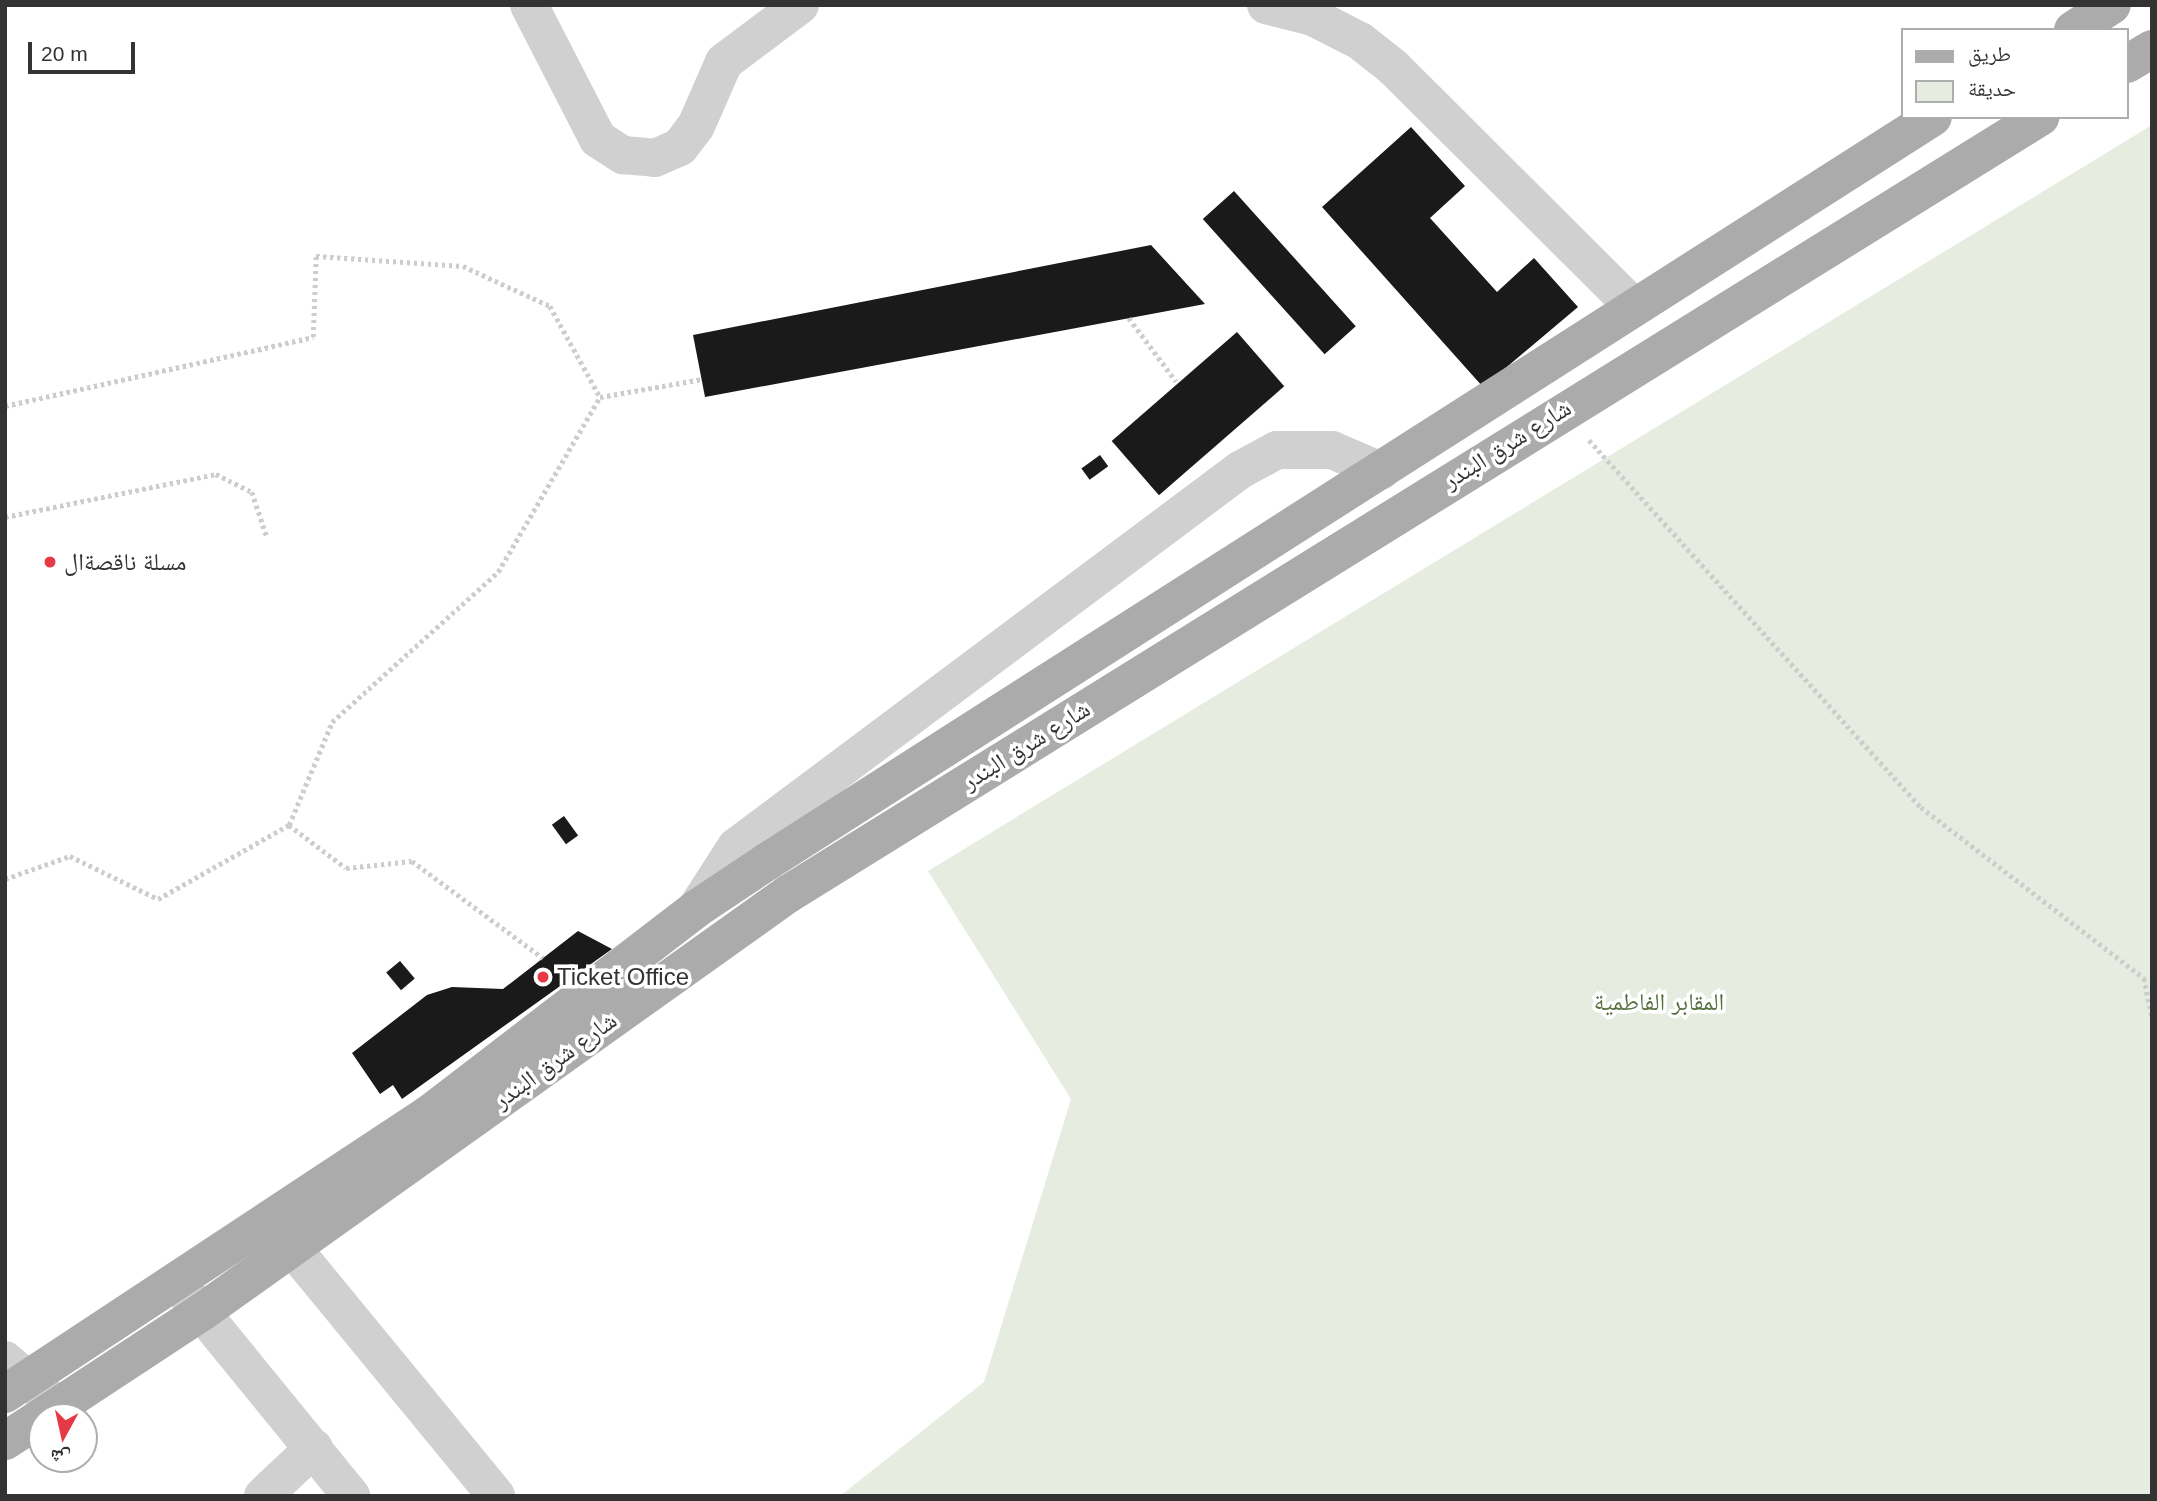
<!DOCTYPE html>
<html>
<head>
<meta charset="utf-8">
<style>
  body { margin:0 }
  #map { position:relative; width:2157px; height:1501px; overflow:hidden; background:#fff; font-family:Arial,"Noto Naskh Arabic",sans-serif }
  div>[style] { position:absolute }
  .green>* { inset:0; background:#e6ecdf }
  .building>* { inset:0; background:#1a1a1a; transform-origin:0 0 }
  .path>* { height:4.5px; margin-top:-2.25px; transform-origin:0; background:repeating-linear-gradient(90deg,#cdcdcd 0 3.5px,transparent 0 7px) }
  .minor>* { height:38px; margin:-19px; padding:0 19px; transform-origin:19px; border-radius:19px; background:#d0d0d0 }
  .major>* { height:38px; margin:-19px; padding:0 19px; transform-origin:19px; border-radius:19px; background:#ababab }
  .dots>* { width:19px; height:19px; translate:-50% -50%; box-sizing:border-box; border:4px solid #fff; border-radius:50% }
  span { translate:-50% -50%; white-space:nowrap; text-align:center; line-height:1.15; -webkit-text-stroke:7px #fff; paint-order:stroke }
  .street-label { font-size:24px; color:#333 }
  .poi-label { font-size:24px; color:#333 }
  .left { translate:0 -50%; text-align:left }
  .park-label { font-size:24px; color:#56703f }
  .frame { position:absolute; inset:0; border:7px solid #333; pointer-events:none }
  .legend { position:absolute; left:1901px; top:28px; width:228px; height:91px; box-sizing:border-box; background:#fff; border:2px solid #adadad; margin:0; padding:9px 12px; list-style:none; font-size:21px; color:#333 }
  .legend li { display:flex; align-items:center; gap:14px; height:35px }
  .legend b { width:35px; border:2px solid #adadad }
  .north { position:absolute; left:28px; top:1403px; width:70px; height:70px; box-sizing:border-box; background:#fff; border:2px solid #adadad; border-radius:50%; rotate:188deg; font-size:19px; font-weight:700; line-height:28px; text-align:center; color:#333 }
  .north::after { content:''; display:block; margin:auto; width:24px; height:32px; background:#e63946; clip-path:polygon(50% 0,100% 100%,50% 72%,0 100%) }
  .scale { position:absolute; left:28px; top:42px; width:107px; height:32px; box-sizing:border-box; border:4px solid #333; border-top:0; padding-left:9px; font-size:21px; line-height:24px; white-space:nowrap; color:#333; -webkit-text-stroke:5px #fff; paint-order:stroke }
</style>
</head>
<body>
<div id="map">
  <div class="green">
    <i style="clip-path:polygon(2152px 125px,2152px 1496px,840px 1496px,984px 1382px,1071px 1099px,928px 871px)"></i>
  </div>
  <div class="building">
    <i style="clip-path:polygon(1411px 127px,1465px 186px,1430px 218px,1497px 292px,1534px 258px,1578px 307px,1483px 387px,1322px 207px)"></i>
    <i style="left:1234px;top:191px;width:182px;height:42px;rotate:48deg"></i>
    <i style="clip-path:polygon(1151px 245px,1205px 304px,705px 397px,693px 335px)"></i>
    <i style="left:1237px;top:332px;width:72px;height:166px;rotate:49deg"></i>
    <i style="left:1100px;top:455px;width:14px;height:23px;rotate:54deg"></i>
    <i style="left:564px;top:816px;width:24px;height:15px;rotate:54deg"></i>
    <i style="clip-path:polygon(578px 931px,612px 949px,402px 1099px,393px 1085px,380px 1094px,352px 1053px,427px 995px,452px 987px,503px 989px)"></i>
    <i style="left:400px;top:961px;width:23px;height:18px;rotate:50deg"></i>
  </div>
  <div class="path">
    <i style="left:1129px;top:318px;width:79px;rotate:53.3deg"></i>
    <i style="left:5px;top:406px;width:316px;rotate:-12.6deg"></i>
    <i style="left:313px;top:337px;width:81px;rotate:-87.9deg"></i>
    <i style="left:316px;top:256px;width:147px;rotate:3.9deg"></i>
    <i style="left:463px;top:266px;width:96px;rotate:24.7deg"></i>
    <i style="left:550px;top:306px;width:104px;rotate:61.2deg"></i>
    <i style="left:1589px;top:440px;width:495px;rotate:47.9deg"></i>
    <i style="left:1921px;top:807px;width:281px;rotate:37.5deg"></i>
    <i style="left:2144px;top:978px;width:39px;rotate:78deg"></i>
    <i style="left:5px;top:517px;width:215px;rotate:-11.5deg"></i>
    <i style="left:216px;top:474px;width:40px;rotate:26.6deg"></i>
    <i style="left:252px;top:492px;width:47px;rotate:71.6deg"></i>
    <i style="left:289px;top:825px;width:112px;rotate:-67.3deg"></i>
    <i style="left:332px;top:722px;width:224px;rotate:-42.1deg"></i>
    <i style="left:498px;top:572px;width:203px;rotate:-59.8deg"></i>
    <i style="left:600px;top:397px;width:104px;rotate:-10deg"></i>
    <i style="left:5px;top:879px;width:69px;rotate:-19.5deg"></i>
    <i style="left:70px;top:856px;width:98px;rotate:26deg"></i>
    <i style="left:158px;top:899px;width:150px;rotate:-29.5deg"></i>
    <i style="left:289px;top:825px;width:71px;rotate:37deg"></i>
    <i style="left:346px;top:868px;width:66px;rotate:-6.1deg"></i>
    <i style="left:412px;top:861px;width:163px;rotate:36.5deg"></i>
  </div>
  <div class="minor">
    <i style="left:529px;top:5px;width:151px;rotate:62.8deg"></i>
    <i style="left:598px;top:139px;width:30px;rotate:33deg"></i>
    <i style="left:623px;top:155px;width:32px;rotate:5deg"></i>
    <i style="left:655px;top:158px;width:27px;rotate:-24deg"></i>
    <i style="left:680px;top:147px;width:26px;rotate:-53deg"></i>
    <i style="left:696px;top:126px;width:70px;rotate:-66.4deg"></i>
    <i style="left:724px;top:62px;width:95px;rotate:-36.9deg"></i>
    <i style="left:1266px;top:5px;width:49px;rotate:14.3deg"></i>
    <i style="left:1313px;top:17px;width:53px;rotate:27.1deg"></i>
    <i style="left:1360px;top:41px;width:42px;rotate:38.2deg"></i>
    <i style="left:1393px;top:67px;width:337px;rotate:44.9deg"></i>
    <i style="left:696px;top:909px;width:74px;rotate:-57.2deg"></i>
    <i style="left:736px;top:847px;width:629px;rotate:-36.8deg"></i>
    <i style="left:1240px;top:470px;width:42px;rotate:-28.4deg"></i>
    <i style="left:1277px;top:450px;width:55px"></i>
    <i style="left:1332px;top:450px;width:53px;rotate:23.2deg"></i>
    <i style="left:272px;top:1223px;width:353px;rotate:50.6deg"></i>
    <i style="left:180px;top:1286px;width:271px;rotate:50.8deg"></i>
    <i style="left:5px;top:1360px;width:61px;rotate:41deg"></i>
    <i style="left:263px;top:1496px;width:70px;rotate:-43.3deg"></i>
  </div>
  <div class="major">
    <i style="left:2073px;top:30px;width:46px;rotate:-32.7deg"></i>
    <i style="left:2127px;top:64px;width:29px;rotate:-31deg"></i>
    <i style="left:5px;top:1394px;width:508px;rotate:-33.44deg"></i>
    <i style="left:429px;top:1114px;width:337px;rotate:-37.5deg"></i>
    <i style="left:696px;top:909px;width:87px;rotate:-33.7deg"></i>
    <i style="left:768px;top:861px;width:1382px;rotate:-32.56deg"></i>
    <i style="left:42px;top:1417px;width:191px;rotate:-33.3deg"></i>
    <i style="left:202px;top:1312px;width:720px;rotate:-35.5deg"></i>
    <i style="left:788px;top:894px;width:1474px;rotate:-31.82deg"></i>
    <i style="left:5px;top:1441px;width:44px;rotate:-33deg"></i>
  </div>
  <div class="dots">
    <i style="left:50px;top:562px;background:#e63946"></i>
    <i style="left:543px;top:977px;background:#e63946"></i>
  </div>
  <div class="street-label">
    <span style="left:1507px;top:444px;rotate:-32deg">شارع شرق البندر</span>
    <span style="left:1026px;top:745px;rotate:-32deg">شارع شرق البندر</span>
    <span style="left:555px;top:1060px;rotate:-36deg">شارع شرق البندر</span>
  </div>
  <div class="poi-label">
    <span class="left" style="left:64px;top:562px">مسلة ناقصةال</span>
    <span class="left" style="left:557px;top:977px">Ticket Office</span>
  </div>
  <div class="park-label">
    <span style="left:1659px;top:1002px">المقابر الفاطمية</span>
  </div>
  <div class="frame"></div>
  <ul class="legend">
  <li><b style="height:9px;background:#ababab"></b>طريق</li>
  <li><b style="height:19px;background:#e6ecdf"></b>حديقة</li>
  </ul>
  <div class="north">ش</div>
  <div class="scale">20 m</div>
</div>
</body>
</html>
